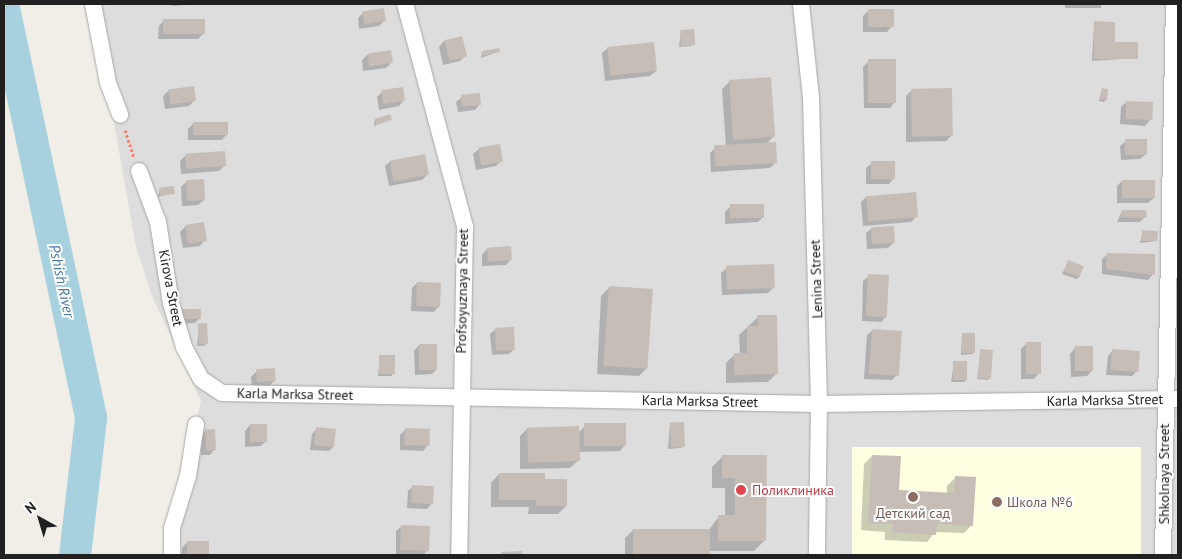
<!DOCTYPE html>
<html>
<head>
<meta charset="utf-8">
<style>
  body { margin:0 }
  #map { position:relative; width:1182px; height:559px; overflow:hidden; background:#f1eee7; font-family:"PT Sans",sans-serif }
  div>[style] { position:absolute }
  .residential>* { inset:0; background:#dedddd }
  .education>* { inset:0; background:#feffe1; transform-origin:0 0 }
  .shadow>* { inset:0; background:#0003; transform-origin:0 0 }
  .river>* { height:32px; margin:-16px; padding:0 16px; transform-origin:16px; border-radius:16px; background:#a7d1de }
  .building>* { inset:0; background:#c6beb6; transform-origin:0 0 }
  .path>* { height:3px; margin-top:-1.5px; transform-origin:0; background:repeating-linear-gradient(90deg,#fb7f6e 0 2.5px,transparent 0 5px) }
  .roads { filter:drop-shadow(0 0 1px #a7a7a7) drop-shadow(0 0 1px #a7a7a7) }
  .street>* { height:16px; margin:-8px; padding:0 8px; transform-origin:8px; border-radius:8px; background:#fff }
  .dots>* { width:14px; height:14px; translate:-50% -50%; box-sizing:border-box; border:2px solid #fff; border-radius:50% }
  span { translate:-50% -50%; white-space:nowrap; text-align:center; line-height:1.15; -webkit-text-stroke:4px #fff; paint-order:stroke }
  .street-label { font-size:14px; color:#202020 }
  .health-label { font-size:14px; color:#be3a42 }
  .left { translate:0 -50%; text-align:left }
  .education-label { font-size:14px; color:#785e54 }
  .water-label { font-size:15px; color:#4877a9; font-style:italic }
  .frame { position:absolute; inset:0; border:5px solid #202020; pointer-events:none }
  .north { position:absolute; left:15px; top:494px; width:50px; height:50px; -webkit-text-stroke:4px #fff; paint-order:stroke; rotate:321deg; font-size:14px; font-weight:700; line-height:20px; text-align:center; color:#202020 }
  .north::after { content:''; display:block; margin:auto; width:18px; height:22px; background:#202020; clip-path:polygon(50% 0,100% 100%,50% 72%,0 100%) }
</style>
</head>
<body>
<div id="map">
  <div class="residential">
    <i style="clip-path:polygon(93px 4px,1178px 4px,1178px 555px,166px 555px,201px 401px,152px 296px,136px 247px)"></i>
  </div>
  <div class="education">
    <i style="left:1141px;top:447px;width:108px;height:289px;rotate:90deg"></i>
  </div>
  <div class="shadow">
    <i style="clip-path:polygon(171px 4px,199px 4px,172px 6px)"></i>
    <i style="left:1065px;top:4px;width:36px;height:4px"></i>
    <i style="clip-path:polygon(868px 11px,892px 26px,887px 32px,863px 32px,863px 16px)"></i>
    <i style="clip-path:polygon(363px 13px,384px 21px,379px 26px,359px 29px,358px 18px)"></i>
    <i style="clip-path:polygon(164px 20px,203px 34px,198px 39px,158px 39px,159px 26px)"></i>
    <i style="clip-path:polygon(1094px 23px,1113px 43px,1137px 58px,1092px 61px)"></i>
    <i style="clip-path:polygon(681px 31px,694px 44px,691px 46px,679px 47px)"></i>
    <i style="clip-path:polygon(461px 38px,465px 56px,460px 61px,443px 65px,439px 47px,444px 41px)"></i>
    <i style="clip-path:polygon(608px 48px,656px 71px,650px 76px,605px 81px,602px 53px)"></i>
    <i style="clip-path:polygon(390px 51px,392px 62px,386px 68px,363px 71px,362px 60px,367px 55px)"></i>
    <i style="clip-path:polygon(482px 52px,498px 52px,481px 58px)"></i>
    <i style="clip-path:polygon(869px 61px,895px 102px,890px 108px,864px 108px,863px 67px)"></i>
    <i style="clip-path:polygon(730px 81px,774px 136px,766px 144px,776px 162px,770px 168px,711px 172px,710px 153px,715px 148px,726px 147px,722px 89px)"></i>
    <i style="clip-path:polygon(1102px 89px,1106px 99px,1104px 102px,1099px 101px)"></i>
    <i style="clip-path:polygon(169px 90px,194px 101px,189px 106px,165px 109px,163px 96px)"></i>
    <i style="clip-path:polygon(911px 91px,951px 136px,946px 141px,906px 142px,906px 96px)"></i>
    <i style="clip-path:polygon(382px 92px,404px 100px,399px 106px,379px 110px,377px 97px)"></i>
    <i style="clip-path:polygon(462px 97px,480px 104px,475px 110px,458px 112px,456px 102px)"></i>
    <i style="clip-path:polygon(1126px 102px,1150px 120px,1145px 126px,1120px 124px,1121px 107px)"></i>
    <i style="clip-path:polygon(375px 119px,390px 120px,374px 126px)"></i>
    <i style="clip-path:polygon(194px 123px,227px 134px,222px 140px,188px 140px,188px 129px)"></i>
    <i style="clip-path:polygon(1126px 141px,1146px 154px,1140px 159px,1121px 160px,1120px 146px)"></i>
    <i style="clip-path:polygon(479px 149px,501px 161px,496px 166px,476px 170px,473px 154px)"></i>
    <i style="clip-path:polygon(185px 156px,225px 165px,219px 171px,181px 174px,180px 161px)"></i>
    <i style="clip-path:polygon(391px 161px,427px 175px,422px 180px,389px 186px,385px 166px)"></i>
    <i style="clip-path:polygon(872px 163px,894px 178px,889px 184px,866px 184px,866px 168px)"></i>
    <i style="clip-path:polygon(1122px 181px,1154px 198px,1148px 203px,1117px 203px,1117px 186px)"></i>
    <i style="clip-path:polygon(186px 182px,204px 200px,198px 205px,182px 206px,181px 187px)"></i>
    <i style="clip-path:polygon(160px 189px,173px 193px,158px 197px)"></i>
    <i style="clip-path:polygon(866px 197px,916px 217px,911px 222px,863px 226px,861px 202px)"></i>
    <i style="clip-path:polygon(730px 207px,763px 217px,758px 222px,725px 224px,725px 212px)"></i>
    <i style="clip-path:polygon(1122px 211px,1145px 217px,1140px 222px,1117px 222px)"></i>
    <i style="clip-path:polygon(186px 226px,205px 240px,200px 246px,183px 248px,180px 232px)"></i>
    <i style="clip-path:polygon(872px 228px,893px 243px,888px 248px,867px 249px,866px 233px)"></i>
    <i style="clip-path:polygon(1143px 232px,1156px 241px,1140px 243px)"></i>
    <i style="clip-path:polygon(487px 249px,511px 259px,506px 265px,482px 266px,482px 255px)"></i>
    <i style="clip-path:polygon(1108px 254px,1153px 274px,1148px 280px,1102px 274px,1102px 259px)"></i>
    <i style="clip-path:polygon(1068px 262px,1079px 277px,1077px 279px,1062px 274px)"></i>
    <i style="clip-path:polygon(727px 268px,773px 288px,768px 293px,722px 295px,721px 273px)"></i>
    <i style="clip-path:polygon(869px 276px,887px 316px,881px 322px,862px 321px,863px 281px)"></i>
    <i style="clip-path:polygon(417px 283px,439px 306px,434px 312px,411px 311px,412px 288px)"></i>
    <i style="clip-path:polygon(609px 288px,647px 368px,639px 376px,597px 374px,601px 296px)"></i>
    <i style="clip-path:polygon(183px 311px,200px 318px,195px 323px,178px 324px,178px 316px)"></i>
    <i style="clip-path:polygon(758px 317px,776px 374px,768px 382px,726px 383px,726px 363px,734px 355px,740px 354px,739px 335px)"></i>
    <i style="clip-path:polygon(199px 325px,206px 344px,204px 346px,197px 346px)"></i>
    <i style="clip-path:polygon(496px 329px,514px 349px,509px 354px,492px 355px,490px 334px)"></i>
    <i style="clip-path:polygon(873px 330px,897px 375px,892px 380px,864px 379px,867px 335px)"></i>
    <i style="clip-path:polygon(962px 335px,975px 352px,972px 354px,961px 355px)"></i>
    <i style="clip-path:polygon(1026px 344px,1039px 373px,1034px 379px,1021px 379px,1021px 349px)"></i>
    <i style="clip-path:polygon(419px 345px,437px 369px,432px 374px,415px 375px,414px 351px)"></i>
    <i style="clip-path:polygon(1075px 348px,1092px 371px,1087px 376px,1071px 377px,1070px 354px)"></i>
    <i style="clip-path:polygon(1113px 350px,1137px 371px,1132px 376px,1106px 375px,1108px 356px)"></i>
    <i style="clip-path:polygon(981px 351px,990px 377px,988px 380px,977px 379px)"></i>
    <i style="clip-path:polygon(380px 356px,394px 373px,391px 376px,378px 376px)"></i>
    <i style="clip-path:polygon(954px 362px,966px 380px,964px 382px,951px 382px)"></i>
    <i style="clip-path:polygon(257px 371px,275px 380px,269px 386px,252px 387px,251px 377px)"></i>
    <i style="clip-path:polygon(670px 424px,683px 446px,681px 448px,668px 449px)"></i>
    <i style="clip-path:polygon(250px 425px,266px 441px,261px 446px,245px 447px,245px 431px)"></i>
    <i style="clip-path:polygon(585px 426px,625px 445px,620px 451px,578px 452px,579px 460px,570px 468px,520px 469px,520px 436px,528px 428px,578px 433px)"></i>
    <i style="clip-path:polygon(317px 429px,334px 446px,329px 451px,310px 450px,312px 434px)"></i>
    <i style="clip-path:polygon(406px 429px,428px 445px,423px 451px,400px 450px,400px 435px)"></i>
    <i style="clip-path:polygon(205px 431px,215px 449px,210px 455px,201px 455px,200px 436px)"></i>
    <i style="clip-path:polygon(872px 456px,898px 491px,947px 493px,947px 486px,955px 478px,972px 525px,964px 533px,935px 532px,927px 542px,885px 540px,885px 532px,861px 530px,864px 464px)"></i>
    <i style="clip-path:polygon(722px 457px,765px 457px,765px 540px,754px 551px,709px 551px,709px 555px,625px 555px,625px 538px,633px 530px,709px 530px,719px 516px,725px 516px,725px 488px,712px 488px,712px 467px)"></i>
    <i style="clip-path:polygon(499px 474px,566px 506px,558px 514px,528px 514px,529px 507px,491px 507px,491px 483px)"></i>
    <i style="clip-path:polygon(413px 486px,432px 503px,427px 509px,407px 508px,408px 491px)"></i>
    <i style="clip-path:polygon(402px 526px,428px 550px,423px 555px,396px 555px,396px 531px)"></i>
    <i style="clip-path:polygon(187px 542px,208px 543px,207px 555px,182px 555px,182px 548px)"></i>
  </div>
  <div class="river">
    <i style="left:4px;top:8px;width:420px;rotate:78deg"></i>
    <i style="left:91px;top:419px;width:137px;rotate:96.7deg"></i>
  </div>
  <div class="building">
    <i style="left:384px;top:8px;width:13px;height:22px;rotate:81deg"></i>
    <i style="left:894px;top:9px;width:18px;height:26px;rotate:90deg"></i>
    <i style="left:163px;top:19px;width:42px;height:15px"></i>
    <i style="clip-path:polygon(1094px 21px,1115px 22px,1115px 42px,1138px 42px,1138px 59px,1094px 59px)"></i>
    <i style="left:694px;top:29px;width:16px;height:14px;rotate:86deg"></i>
    <i style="left:462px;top:36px;width:21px;height:18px;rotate:76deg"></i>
    <i style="left:654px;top:42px;width:29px;height:47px;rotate:84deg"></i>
    <i style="clip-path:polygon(499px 48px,500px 52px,483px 56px,482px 51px)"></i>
    <i style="left:391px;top:50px;width:13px;height:24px;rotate:81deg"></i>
    <i style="left:896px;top:59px;width:44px;height:28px;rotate:90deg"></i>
    <i style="left:771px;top:77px;width:60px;height:42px;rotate:86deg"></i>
    <i style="left:194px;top:86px;width:15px;height:26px;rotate:82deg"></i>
    <i style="left:403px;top:87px;width:14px;height:22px;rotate:82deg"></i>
    <i style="left:952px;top:88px;width:48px;height:41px;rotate:89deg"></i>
    <i style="clip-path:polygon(1102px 88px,1108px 89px,1107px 100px,1100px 99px)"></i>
    <i style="left:480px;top:93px;width:12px;height:19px;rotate:85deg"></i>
    <i style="left:1126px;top:101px;width:27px;height:18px;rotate:2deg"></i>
    <i style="left:390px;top:114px;width:6px;height:16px;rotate:72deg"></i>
    <i style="left:193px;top:122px;width:35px;height:13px"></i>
    <i style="left:1125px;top:139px;width:22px;height:16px"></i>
    <i style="left:776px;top:142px;width:21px;height:62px;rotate:87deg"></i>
    <i style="left:500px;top:144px;width:18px;height:22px;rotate:81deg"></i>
    <i style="left:225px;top:151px;width:15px;height:40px;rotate:86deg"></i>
    <i style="left:425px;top:154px;width:21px;height:36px;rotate:79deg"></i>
    <i style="left:871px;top:161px;width:24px;height:18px"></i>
    <i style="left:204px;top:179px;width:21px;height:18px;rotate:87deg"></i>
    <i style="left:1122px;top:180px;width:33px;height:18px"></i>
    <i style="left:174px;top:186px;width:8px;height:15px;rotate:83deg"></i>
    <i style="left:916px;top:192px;width:25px;height:50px;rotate:85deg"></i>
    <i style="left:764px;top:204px;width:14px;height:34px;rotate:90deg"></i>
    <i style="clip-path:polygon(1122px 210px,1146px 210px,1147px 218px,1121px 217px)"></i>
    <i style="left:204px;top:222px;width:19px;height:19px;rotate:81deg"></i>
    <i style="left:894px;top:226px;width:17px;height:23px;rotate:87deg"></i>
    <i style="clip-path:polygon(1142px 230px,1158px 231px,1157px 241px,1142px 241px)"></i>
    <i style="left:511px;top:246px;width:14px;height:24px;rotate:86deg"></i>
    <i style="clip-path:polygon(1107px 253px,1155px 254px,1155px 275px,1106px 269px)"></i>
    <i style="left:1068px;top:260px;width:17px;height:12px;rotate:21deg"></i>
    <i style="left:774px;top:264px;width:24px;height:48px;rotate:88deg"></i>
    <i style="left:868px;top:274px;width:21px;height:42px;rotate:3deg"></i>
    <i style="left:417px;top:282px;width:24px;height:24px;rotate:2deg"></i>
    <i style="left:609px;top:286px;width:44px;height:80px;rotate:4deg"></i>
    <i style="left:201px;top:309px;width:10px;height:19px;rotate:90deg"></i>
    <i style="clip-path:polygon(757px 315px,777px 315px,778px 374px,734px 375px,734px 353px,747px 353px,747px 326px,758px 326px)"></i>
    <i style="left:207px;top:323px;width:21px;height:9px;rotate:87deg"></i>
    <i style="left:514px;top:327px;width:23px;height:19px;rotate:88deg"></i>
    <i style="left:872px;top:329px;width:30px;height:45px;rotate:4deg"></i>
    <i style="left:962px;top:333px;width:13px;height:20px"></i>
    <i style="left:1026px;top:342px;width:15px;height:32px"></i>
    <i style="left:419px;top:344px;width:18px;height:26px"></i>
    <i style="left:1093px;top:346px;width:25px;height:18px;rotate:90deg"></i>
    <i style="left:980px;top:349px;width:13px;height:29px;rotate:4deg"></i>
    <i style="left:1112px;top:349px;width:28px;height:21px;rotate:4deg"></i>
    <i style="left:379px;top:355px;width:16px;height:19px"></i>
    <i style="left:953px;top:361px;width:14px;height:19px"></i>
    <i style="left:275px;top:368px;width:13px;height:19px;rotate:86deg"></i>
    <i style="left:684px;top:422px;width:25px;height:14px;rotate:88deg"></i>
    <i style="left:626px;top:423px;width:23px;height:42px;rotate:90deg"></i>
    <i style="left:250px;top:424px;width:17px;height:18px"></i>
    <i style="left:579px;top:426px;width:35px;height:52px;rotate:88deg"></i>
    <i style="left:316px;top:427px;width:20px;height:18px;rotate:6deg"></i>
    <i style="left:405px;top:428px;width:25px;height:17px;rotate:2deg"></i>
    <i style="left:215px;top:429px;width:21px;height:10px;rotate:87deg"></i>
    <i style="clip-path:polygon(722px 455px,767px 455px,766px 541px,718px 541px,718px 515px,735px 515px,735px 478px,722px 478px)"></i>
    <i style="clip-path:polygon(872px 455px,901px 456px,899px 490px,954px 493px,955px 476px,976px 477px,973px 526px,937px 524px,936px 535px,892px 532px,893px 524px,868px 523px)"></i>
    <i style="clip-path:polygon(499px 473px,545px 473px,545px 479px,567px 479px,567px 506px,536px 506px,536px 500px,499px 500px)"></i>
    <i style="left:412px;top:485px;width:22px;height:18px;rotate:3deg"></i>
    <i style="left:401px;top:525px;width:29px;height:25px;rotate:2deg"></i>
    <i style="left:633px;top:529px;width:77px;height:26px"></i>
    <i style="left:187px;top:541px;width:22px;height:14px"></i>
    <i style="clip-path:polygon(522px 551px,522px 555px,501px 555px,501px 552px)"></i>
  </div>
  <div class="path">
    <i style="left:125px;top:130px;width:28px;rotate:72deg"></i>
  </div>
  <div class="roads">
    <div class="street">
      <i style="left:93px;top:4px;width:80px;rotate:79.2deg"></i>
      <i style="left:108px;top:83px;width:34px;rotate:69deg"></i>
      <i style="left:405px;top:4px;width:231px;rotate:74.9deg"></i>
      <i style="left:465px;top:227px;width:328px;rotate:91deg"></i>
      <i style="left:801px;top:4px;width:95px;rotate:83.9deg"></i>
      <i style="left:811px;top:98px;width:306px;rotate:88.5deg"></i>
      <i style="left:819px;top:404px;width:151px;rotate:90.8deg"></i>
      <i style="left:139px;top:171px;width:54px;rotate:69.6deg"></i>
      <i style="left:158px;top:222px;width:82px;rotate:80.9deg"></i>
      <i style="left:171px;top:303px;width:46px;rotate:73.5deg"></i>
      <i style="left:184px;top:347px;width:36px;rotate:62deg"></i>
      <i style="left:201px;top:379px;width:25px;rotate:34deg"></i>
      <i style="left:222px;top:393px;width:597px;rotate:1.06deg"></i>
      <i style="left:819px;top:404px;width:359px;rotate:-0.8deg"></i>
      <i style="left:172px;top:555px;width:27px;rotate:-90deg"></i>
      <i style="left:172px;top:528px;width:54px;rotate:-72.9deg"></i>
      <i style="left:188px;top:476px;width:52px;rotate:-81.1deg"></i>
      <i style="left:1163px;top:555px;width:551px;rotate:-88.86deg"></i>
    </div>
  </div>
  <div class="dots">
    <i style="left:741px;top:490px;background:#e0444e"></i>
    <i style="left:913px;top:497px;background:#8d6e63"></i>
    <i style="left:997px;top:502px;background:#8d6e63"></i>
  </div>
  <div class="street-label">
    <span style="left:816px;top:279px;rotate:-92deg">Lenina Street</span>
    <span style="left:171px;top:288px;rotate:79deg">Kirova Street</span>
    <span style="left:462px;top:291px;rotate:-89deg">Profsoyuznaya Street</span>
    <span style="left:295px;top:394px;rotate:1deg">Karla Marksa Street</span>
    <span style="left:1105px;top:400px;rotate:-1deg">Karla Marksa Street</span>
    <span style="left:700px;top:401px;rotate:1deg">Karla Marksa Street</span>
    <span style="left:1164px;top:474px;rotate:-90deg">Shkolnaya Street</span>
  </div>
  <div class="health-label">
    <span class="left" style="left:752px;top:490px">Поликлиника</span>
  </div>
  <div class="education-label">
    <span class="left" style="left:1007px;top:502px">Школа №6</span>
    <span style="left:913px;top:513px">Детский сад</span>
  </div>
  <div class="water-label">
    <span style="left:62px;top:281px;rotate:78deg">Pshish River</span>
  </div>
  <div class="frame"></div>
  <div class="north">N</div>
</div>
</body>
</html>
